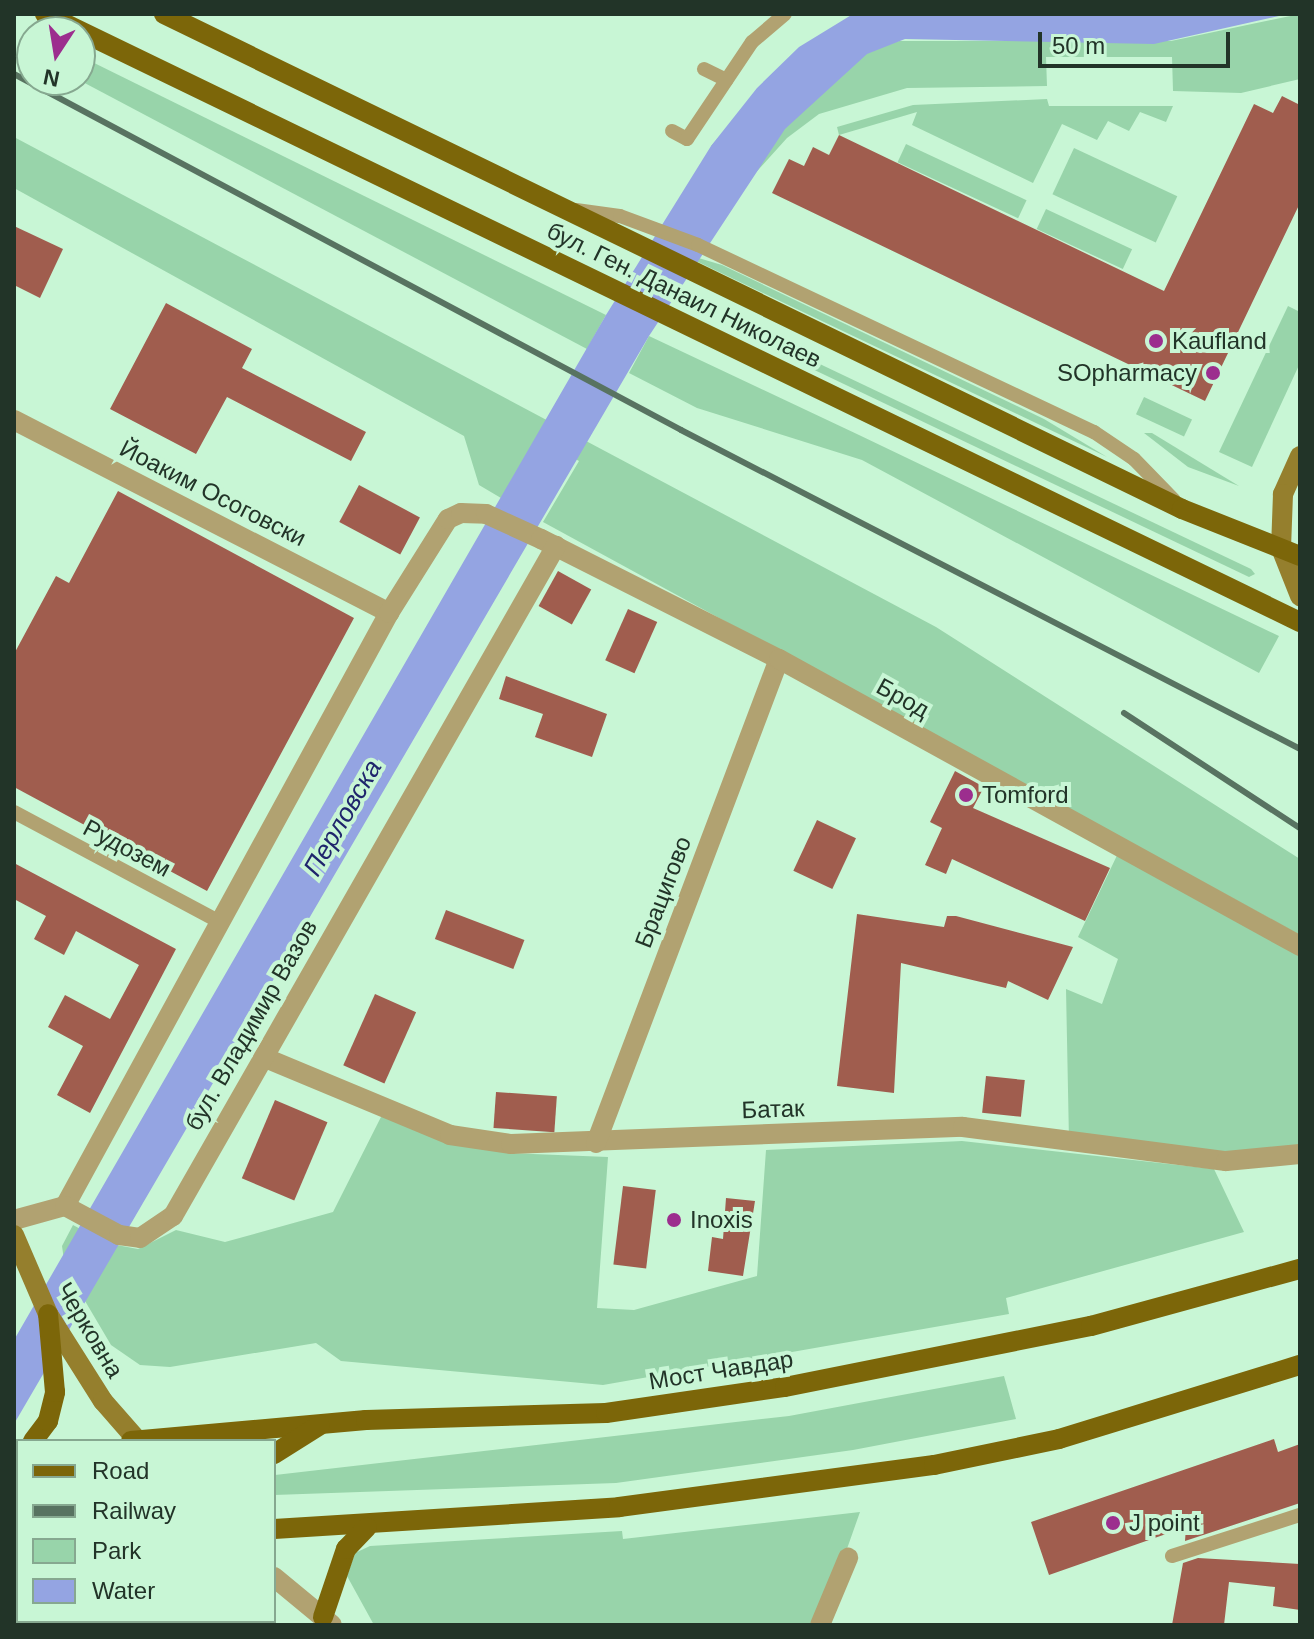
<!DOCTYPE html>
<html>
<head>
<meta charset="utf-8">
<style>
  body { margin:0 }
  #map { position:relative; width:1314px; height:1639px; overflow:hidden; background:#c8f6d5; font-family:Helvetica,sans-serif }
  div>[style] { position:absolute }
  .green>* { inset:0; background:#98d4aa; transform-origin:0 0 }
  .water>* { inset:0; background:#94a4e2 }
  .building>* { inset:0; background:#a05d4e; transform-origin:0 0 }
  .lane>* { height:14px; margin:-7px; padding:0 7px; transform-origin:7px; border-radius:7px; background:#b1a271 }
  .street>* { height:20px; margin:-10px; padding:0 10px; transform-origin:10px; border-radius:10px; background:#b1a271 }
  .secondary>* { height:20px; margin:-10px; padding:0 10px; transform-origin:10px; border-radius:10px; background:#957f2d }
  .primary>* { height:20px; margin:-10px; padding:0 10px; transform-origin:10px; border-radius:10px; background:#7c6609 }
  .rail>* { height:6px; margin:-3px; padding:0 3px; transform-origin:3px; border-radius:3px; background:#587361 }
  .dots>* { width:22px; height:22px; translate:-50% -50%; box-sizing:border-box; border:4px solid #c8f6d5; border-radius:50% }
  span { translate:-50% -50%; white-space:nowrap; text-align:center; line-height:1.15; -webkit-text-stroke:8px #c8f6d5; paint-order:stroke }
  .street-label { font-size:24px; color:#223428 }
  .poi-label { font-size:24px; color:#223428 }
  .left { translate:0 -50%; text-align:left }
  .right { translate:-100% -50%; text-align:right }
  .water-label { font-size:26px; color:#1f256c; font-style:italic }
  .frame { position:absolute; inset:0; border:16px solid #223428; pointer-events:none }
  .legend { position:absolute; left:16px; top:1439px; width:260px; height:184px; box-sizing:border-box; background:#c8f6d5; border:2px solid #86a890; margin:0; padding:10px 14px; list-style:none; font-size:24px; color:#223428 }
  .legend li { display:flex; align-items:center; gap:16px; height:40px }
  .legend b { width:40px; border:2px solid #86a890 }
  .north { position:absolute; left:16px; top:16px; width:80px; height:80px; box-sizing:border-box; background:#c8f6d5; border:2px solid #86a890; border-radius:50%; rotate:192deg; font-size:22px; font-weight:700; line-height:32px; text-align:center; color:#223428 }
  .north::after { content:''; display:block; margin:auto; width:28px; height:36px; background:#9c2e8e; clip-path:polygon(50% 0,100% 100%,50% 72%,0 100%) }
  .scale { position:absolute; left:1038px; top:32px; width:192px; height:36px; box-sizing:border-box; border:4px solid #223428; border-top:0; padding-left:10px; font-size:24px; line-height:28px; white-space:nowrap; color:#223428; -webkit-text-stroke:6px #c8f6d5; paint-order:stroke }
</style>
</head>
<body>
<div id="map">
  <div class="green">
    <i style="clip-path:polygon(1300px 14px,1300px 79px,1241px 93px,1173px 91px,1172px 57px,1046px 57px,1047px 86px,907px 88px,819px 114px,787px 138px,749px 180px,711px 146px,768px 82px,899px 41px,1171px 41px)"></i>
    <i style="clip-path:polygon(80px 56px,606px 315px,587px 349px,79px 80px)"></i>
    <i style="clip-path:polygon(1047px 99px,1049px 106px,1173px 106px,1166px 122px,1140px 112px,1129px 131px,1108px 121px,1097px 140px,1062px 124px,1033px 183px,912px 125px,917px 112px,839px 135px,837px 127px,913px 105px)"></i>
    <i style="clip-path:polygon(14px 137px,936px 627px,1300px 859px,1300px 935px,543px 522px,579px 461px,537px 437px,501px 498px,479px 485px,464px 436px,14px 188px)"></i>
    <i style="left:906px;top:144px;width:133px;height:20px;rotate:25deg"></i>
    <i style="left:1074px;top:148px;width:114px;height:51px;rotate:25deg"></i>
    <i style="left:1046px;top:209px;width:95px;height:22px;rotate:25deg"></i>
    <i style="clip-path:polygon(675px 251px,722px 265px,1044px 419px,1107px 457px)"></i>
    <i style="clip-path:polygon(1288px 306px,1300px 312px,1300px 363px,1252px 467px,1219px 452px)"></i>
    <i style="clip-path:polygon(740px 326px,1251px 569px,1255px 574px,1249px 577px,739px 334px)"></i>
    <i style="clip-path:polygon(649px 336px,859px 435px,1279px 636px,1259px 673px,862px 460px,697px 408px,629px 373px)"></i>
    <i style="left:1144px;top:397px;width:53px;height:19px;rotate:25deg"></i>
    <i style="clip-path:polygon(1144px 433px,1152px 433px,1239px 486px,1188px 467px)"></i>
    <i style="clip-path:polygon(1121px 847px,1300px 946px,1300px 1154px,1226px 1161px,1069px 1141px,1066px 989px,1102px 1004px,1118px 959px,1078px 937px)"></i>
    <i style="clip-path:polygon(382px 1115px,507px 1153px,608px 1157px,597px 1308px,634px 1310px,757px 1276px,766px 1150px,962px 1141px,1214px 1169px,1244px 1232px,1006px 1298px,1009px 1314px,603px 1385px,341px 1361px,316px 1343px,170px 1367px,140px 1365px,111px 1345px,65px 1267px,62px 1246px,73px 1225px,106px 1243px,138px 1249px,176px 1230px,225px 1242px,333px 1212px)"></i>
    <i style="clip-path:polygon(1004px 1376px,1016px 1419px,853px 1450px,616px 1483px,274px 1495px,275px 1475px,789px 1416px)"></i>
    <i style="clip-path:polygon(860px 1512px,820px 1625px,374px 1625px,347px 1576px,355px 1553px,370px 1546px,622px 1531px,623px 1539px)"></i>
  </div>
  <div class="water">
    <i style="clip-path:polygon(853px 14px,1288px 14px,1154px 44px,905px 39px,867px 54px,785px 129px,649px 336px,14px 1424px,14px 1340px,606px 315px,711px 146px,757px 88px,799px 47px)"></i>
  </div>
  <div class="building">
    <i style="clip-path:polygon(1282px 96px,1300px 105px,1300px 203px,1205px 401px,772px 193px,789px 159px,804px 166px,813px 147px,829px 155px,839px 135px,1164px 291px,1254px 104px,1273px 113px)"></i>
    <i style="clip-path:polygon(14px 226px,63px 249px,40px 298px,14px 285px)"></i>
    <i style="clip-path:polygon(166px 303px,252px 349px,242px 368px,366px 432px,351px 461px,227px 397px,196px 454px,110px 409px)"></i>
    <i style="left:359px;top:485px;width:69px;height:42px;rotate:28deg"></i>
    <i style="clip-path:polygon(118px 491px,354px 618px,207px 891px,14px 787px,14px 654px,56px 576px,69px 583px)"></i>
    <i style="left:558px;top:571px;width:38px;height:40px;rotate:29deg"></i>
    <i style="left:628px;top:609px;width:32px;height:56px;rotate:24deg"></i>
    <i style="clip-path:polygon(506px 676px,607px 714px,592px 757px,535px 737px,543px 714px,499px 699px)"></i>
    <i style="clip-path:polygon(955px 771px,984px 787px,973px 808px,1110px 868px,1085px 921px,952px 859px,946px 874px,925px 865px,942px 828px,930px 822px)"></i>
    <i style="left:817px;top:820px;width:43px;height:56px;rotate:25deg"></i>
    <i style="clip-path:polygon(14px 863px,176px 949px,90px 1113px,57px 1095px,83px 1046px,48px 1027px,65px 995px,110px 1019px,139px 965px,76px 931px,64px 955px,34px 939px,46px 916px,14px 899px)"></i>
    <i style="left:446px;top:910px;width:84px;height:31px;rotate:21deg"></i>
    <i style="clip-path:polygon(857px 914px,944px 927px,947px 916px,956px 916px,1073px 947px,1048px 1000px,1008px 981px,1006px 988px,901px 963px,894px 1093px,837px 1086px)"></i>
    <i style="left:375px;top:994px;width:45px;height:78px;rotate:24deg"></i>
    <i style="left:986px;top:1076px;width:39px;height:37px;rotate:6deg"></i>
    <i style="left:496px;top:1092px;width:61px;height:36px;rotate:4deg"></i>
    <i style="left:275px;top:1100px;width:57px;height:85px;rotate:23deg"></i>
    <i style="left:623px;top:1186px;width:33px;height:79px;rotate:7deg"></i>
    <i style="clip-path:polygon(726px 1198px,755px 1201px,743px 1276px,708px 1271px,712px 1237px,723px 1239px)"></i>
    <i style="clip-path:polygon(1274px 1439px,1278px 1452px,1300px 1444px,1300px 1503px,1185px 1541px,1186px 1527px,1049px 1575px,1031px 1522px)"></i>
    <i style="clip-path:polygon(1198px 1558px,1300px 1564px,1300px 1610px,1273px 1606px,1275px 1587px,1229px 1582px,1224px 1625px,1172px 1625px,1183px 1563px)"></i>
  </div>
  <div class="lane">
    <i style="left:704px;top:69px;width:25px;rotate:26deg"></i>
    <i style="left:672px;top:131px;width:17px;rotate:28deg"></i>
    <i style="left:687px;top:139px;width:117px;rotate:-56.2deg"></i>
    <i style="left:752px;top:42px;width:43px;rotate:-40.3deg"></i>
    <i style="left:576px;top:210px;width:44px;rotate:7.8deg"></i>
    <i style="left:620px;top:216px;width:83px;rotate:20.4deg"></i>
    <i style="left:698px;top:245px;width:438px;rotate:25.3deg"></i>
    <i style="left:1094px;top:432px;width:48px;rotate:34deg"></i>
    <i style="left:1134px;top:459px;width:57px;rotate:45.7deg"></i>
    <i style="left:14px;top:812px;width:234px;rotate:28.1deg"></i>
    <i style="left:1172px;top:1556px;width:134px;rotate:-17.8deg"></i>
  </div>
  <div class="street">
    <i style="left:14px;top:420px;width:422px;rotate:27.2deg"></i>
    <i style="left:263px;top:1057px;width:203px;rotate:22.6deg"></i>
    <i style="left:450px;top:1135px;width:62px;rotate:8.4deg"></i>
    <i style="left:511px;top:1144px;width:452px;rotate:-2.2deg"></i>
    <i style="left:963px;top:1127px;width:265px;rotate:7.4deg"></i>
    <i style="left:1226px;top:1161px;width:74px;rotate:-5.4deg"></i>
    <i style="left:596px;top:1143px;width:517px;rotate:-69.29deg"></i>
    <i style="left:65px;top:1206px;width:676px;rotate:-61.35deg"></i>
    <i style="left:389px;top:613px;width:111px;rotate:-57.9deg"></i>
    <i style="left:448px;top:519px;width:14px;rotate:-25deg"></i>
    <i style="left:461px;top:513px;width:25px;rotate:2deg"></i>
    <i style="left:486px;top:514px;width:60px;rotate:24.4deg"></i>
    <i style="left:541px;top:539px;width:267px;rotate:26.8deg"></i>
    <i style="left:779px;top:659px;width:595px;rotate:28.85deg"></i>
    <i style="left:14px;top:1220px;width:53px;rotate:-15.4deg"></i>
    <i style="left:65px;top:1206px;width:61px;rotate:28.2deg"></i>
    <i style="left:119px;top:1235px;width:21px;rotate:8deg"></i>
    <i style="left:140px;top:1238px;width:40px;rotate:-34deg"></i>
    <i style="left:173px;top:1216px;width:772px;rotate:-60.25deg"></i>
    <i style="left:274px;top:1577px;width:75px;rotate:39.6deg"></i>
    <i style="left:820px;top:1625px;width:73px;rotate:-67.3deg"></i>
  </div>
  <div class="secondary">
    <i style="left:1300px;top:456px;width:42px;rotate:114.1deg"></i>
    <i style="left:1283px;top:494px;width:54px;rotate:92.1deg"></i>
    <i style="left:1281px;top:548px;width:52px;rotate:68.4deg"></i>
    <i style="left:14px;top:1235px;width:86px;rotate:66.7deg"></i>
    <i style="left:48px;top:1314px;width:103px;rotate:57.7deg"></i>
    <i style="left:103px;top:1401px;width:53px;rotate:48.8deg"></i>
  </div>
  <div class="primary">
    <i style="left:45px;top:14px;width:1395px;rotate:25.85deg"></i>
    <i style="left:164px;top:14px;width:1132px;rotate:25.93deg"></i>
    <i style="left:1182px;top:509px;width:127px;rotate:21.7deg"></i>
    <i style="left:33px;top:1441px;width:25px;rotate:-53deg"></i>
    <i style="left:48px;top:1421px;width:30px;rotate:-76deg"></i>
    <i style="left:55px;top:1392px;width:78px;rotate:-95.1deg"></i>
    <i style="left:131px;top:1441px;width:236px;rotate:-5.1deg"></i>
    <i style="left:366px;top:1420px;width:240px;rotate:-1.7deg"></i>
    <i style="left:606px;top:1413px;width:181px;rotate:-8.3deg"></i>
    <i style="left:785px;top:1387px;width:312px;rotate:-11.3deg"></i>
    <i style="left:1091px;top:1326px;width:217px;rotate:-15.3deg"></i>
    <i style="left:274px;top:1454px;width:54px;rotate:-32.2deg"></i>
    <i style="left:14px;top:1460px;width:4px;rotate:-14deg"></i>
    <i style="left:274px;top:1529px;width:346px;rotate:-3.6deg"></i>
    <i style="left:619px;top:1507px;width:318px;rotate:-7.6deg"></i>
    <i style="left:934px;top:1465px;width:128px;rotate:-11.7deg"></i>
    <i style="left:1059px;top:1439px;width:252px;rotate:-17.1deg"></i>
    <i style="left:14px;top:1558px;width:4px"></i>
    <i style="left:323px;top:1617px;width:72px;rotate:-71.3deg"></i>
    <i style="left:346px;top:1549px;width:30px;rotate:-46deg"></i>
  </div>
  <div class="rail">
    <i style="left:14px;top:74px;width:756px;rotate:28.09deg"></i>
    <i style="left:681px;top:430px;width:696px;rotate:27.26deg"></i>
    <i style="left:1124px;top:713px;width:210px;rotate:33.2deg"></i>
  </div>
  <div class="dots">
    <i style="left:1156px;top:341px;background:#9c2e8e"></i>
    <i style="left:1213px;top:373px;background:#9c2e8e"></i>
    <i style="left:966px;top:795px;background:#9c2e8e"></i>
    <i style="left:674px;top:1220px;background:#9c2e8e"></i>
    <i style="left:1113px;top:1523px;background:#9c2e8e"></i>
  </div>
  <div class="street-label">
    <span style="left:684px;top:295px;rotate:26deg">бул. Ген. Данаил Николаев</span>
    <span style="left:213px;top:493px;rotate:27deg">Йоаким Осоговски</span>
    <span style="left:903px;top:698px;rotate:29deg">Брод</span>
    <span style="left:127px;top:848px;rotate:28deg">Рудозем</span>
    <span style="left:663px;top:892px;rotate:-69deg">Брацигово</span>
    <span style="left:251px;top:1025px;rotate:-60deg">бул. Владимир Вазов</span>
    <span style="left:773px;top:1109px;rotate:-2deg">Батак</span>
    <span style="left:90px;top:1330px;rotate:59deg">Черковна</span>
    <span style="left:721px;top:1370px;rotate:-9deg">Мост Чавдар</span>
  </div>
  <div class="poi-label">
    <span class="left" style="left:1172px;top:341px">Kaufland</span>
    <span class="right" style="left:1197px;top:373px">SOpharmacy</span>
    <span class="left" style="left:982px;top:795px">Tomford</span>
    <span class="left" style="left:690px;top:1220px">Inoxis</span>
    <span class="left" style="left:1129px;top:1523px">J point</span>
  </div>
  <div class="water-label">
    <span style="left:343px;top:818px;rotate:-60deg">Перловска</span>
  </div>
  <div class="frame"></div>
  <ul class="legend">
  <li><b style="height:10px;background:#7c6609"></b>Road</li>
  <li><b style="height:10px;background:#587361"></b>Railway</li>
  <li><b style="height:22px;background:#98d4aa"></b>Park</li>
  <li><b style="height:22px;background:#94a4e2"></b>Water</li>
  </ul>
  <div class="north">N</div>
  <div class="scale">50 m</div>
</div>
</body>
</html>
